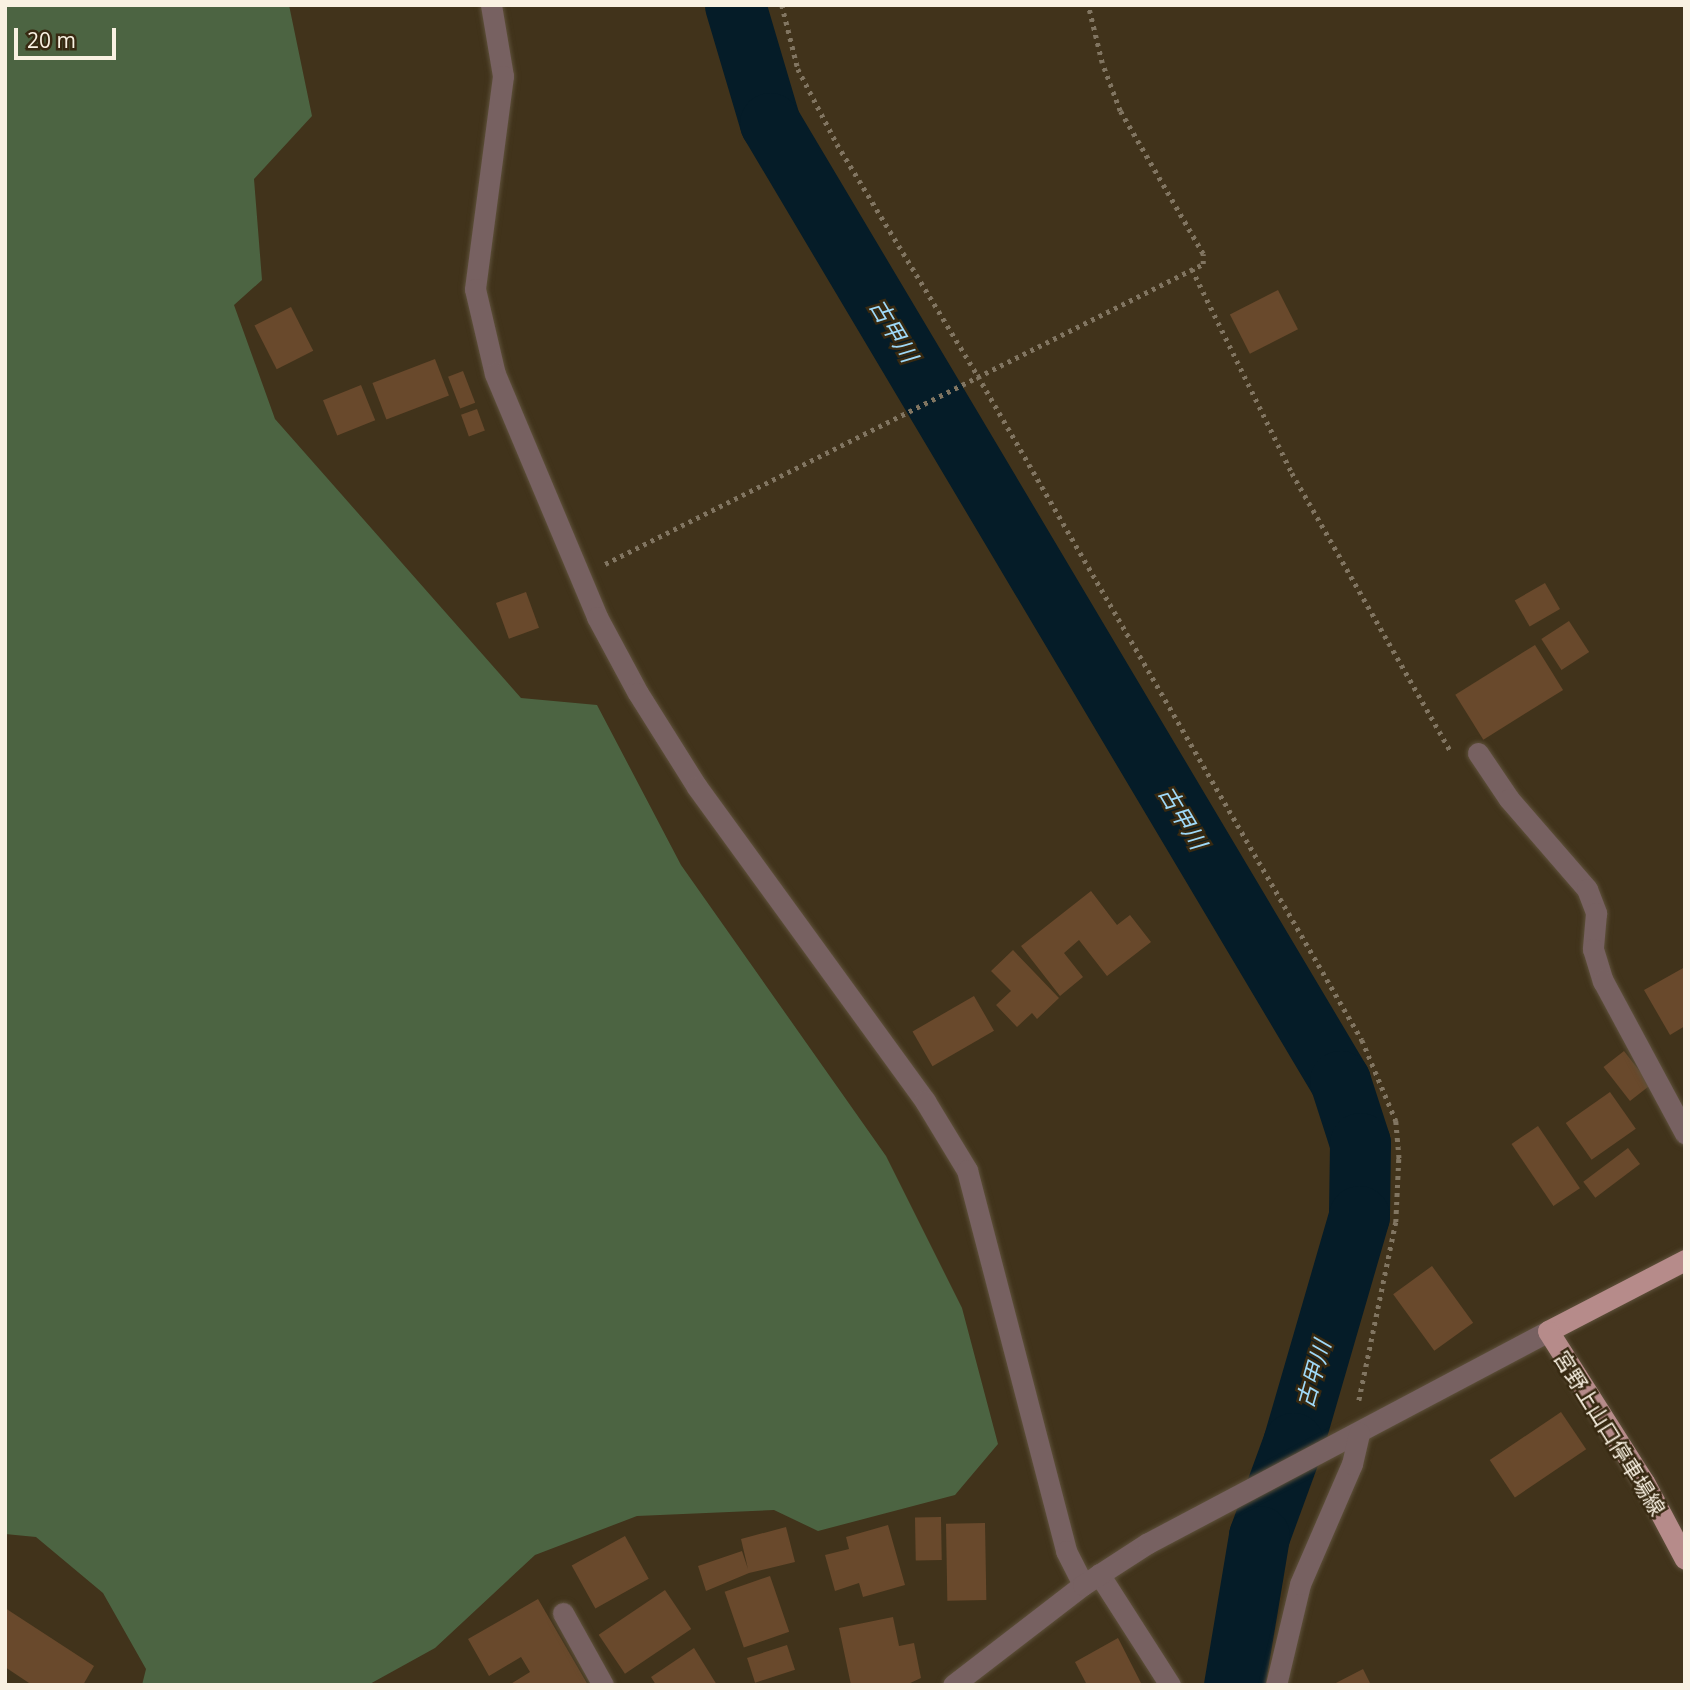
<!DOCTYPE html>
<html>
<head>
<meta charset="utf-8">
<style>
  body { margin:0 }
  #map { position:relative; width:1690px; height:1690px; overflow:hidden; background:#41331b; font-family:"Open Sans","Noto Sans JP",sans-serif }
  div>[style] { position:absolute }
  .green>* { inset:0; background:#4c6442 }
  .river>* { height:61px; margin:-30.5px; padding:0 30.5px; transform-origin:30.5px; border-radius:30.5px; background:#051c28 }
  .building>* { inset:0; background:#69492c; transform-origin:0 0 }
  .path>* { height:4.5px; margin-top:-2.25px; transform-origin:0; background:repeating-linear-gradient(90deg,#817561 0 3.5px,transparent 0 8.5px) }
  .roads { filter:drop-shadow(0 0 2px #5e513b) drop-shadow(0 0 2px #5e513b) }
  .minor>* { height:21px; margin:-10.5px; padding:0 10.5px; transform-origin:10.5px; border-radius:10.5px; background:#776161 }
  .major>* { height:21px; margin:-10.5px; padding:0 10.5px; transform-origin:10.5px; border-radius:10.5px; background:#b68b8a }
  span { translate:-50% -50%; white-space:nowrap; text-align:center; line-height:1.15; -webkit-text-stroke:5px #372911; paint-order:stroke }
  .street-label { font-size:21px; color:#f9f1e2 }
  .water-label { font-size:23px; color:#9fd9f8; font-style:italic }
  .frame { position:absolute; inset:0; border:7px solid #f9f1e2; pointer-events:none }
  .scale { position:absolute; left:14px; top:28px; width:102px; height:32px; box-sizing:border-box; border:4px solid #f9f1e2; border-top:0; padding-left:9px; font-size:21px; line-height:24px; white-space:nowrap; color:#f9f1e2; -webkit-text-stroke:5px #372911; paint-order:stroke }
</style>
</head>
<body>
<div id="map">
  <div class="green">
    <i style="clip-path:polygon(5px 5px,289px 5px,312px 116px,254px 179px,262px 280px,234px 305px,275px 419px,521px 698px,597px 705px,681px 865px,886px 1156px,962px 1308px,998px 1444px,955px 1495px,818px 1531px,774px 1510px,637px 1516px,535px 1555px,435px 1648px,368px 1685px,142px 1685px,146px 1669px,103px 1593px,36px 1537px,5px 1534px)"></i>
  </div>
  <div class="river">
    <i style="left:735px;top:5px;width:123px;rotate:73.5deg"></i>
    <i style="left:770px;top:123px;width:1115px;rotate:59.25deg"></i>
    <i style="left:1340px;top:1081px;width:65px;rotate:72.1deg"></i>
    <i style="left:1360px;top:1143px;width:73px;rotate:90.8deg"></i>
    <i style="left:1359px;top:1216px;width:236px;rotate:106.2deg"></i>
    <i style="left:1293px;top:1443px;width:99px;rotate:110.1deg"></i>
    <i style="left:1259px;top:1536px;width:151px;rotate:99.5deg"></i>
  </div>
  <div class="building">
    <i style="left:1278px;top:290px;width:44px;height:54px;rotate:63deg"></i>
    <i style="left:291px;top:307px;width:49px;height:41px;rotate:63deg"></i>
    <i style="left:435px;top:359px;width:39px;height:67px;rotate:69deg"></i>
    <i style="left:463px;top:371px;width:34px;height:16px;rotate:69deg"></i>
    <i style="left:361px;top:385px;width:38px;height:41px;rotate:68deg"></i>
    <i style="left:477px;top:409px;width:23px;height:17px;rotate:70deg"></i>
    <i style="left:1545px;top:583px;width:30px;height:35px;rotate:60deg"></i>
    <i style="left:526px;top:592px;width:38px;height:32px;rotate:70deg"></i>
    <i style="left:1569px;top:621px;width:37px;height:33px;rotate:57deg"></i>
    <i style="left:1535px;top:645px;width:53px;height:94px;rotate:58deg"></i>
    <i style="clip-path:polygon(1091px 891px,1117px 925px,1130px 915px,1151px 942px,1107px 976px,1079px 940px,1064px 953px,1083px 977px,1060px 996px,1021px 946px)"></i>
    <i style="clip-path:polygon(1013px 950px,1059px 998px,1037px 1019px,1032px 1013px,1017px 1027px,996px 1005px,1011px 991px,991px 971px)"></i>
    <i style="clip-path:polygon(1685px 967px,1685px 1026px,1670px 1035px,1644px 990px)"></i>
    <i style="left:974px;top:996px;width:40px;height:71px;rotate:60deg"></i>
    <i style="left:1624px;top:1051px;width:43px;height:26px;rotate:52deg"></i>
    <i style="left:1610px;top:1092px;width:45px;height:54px;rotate:55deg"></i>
    <i style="left:1538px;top:1126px;width:75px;height:32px;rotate:56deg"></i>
    <i style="left:1628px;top:1148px;width:20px;height:56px;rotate:53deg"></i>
    <i style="left:1432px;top:1266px;width:70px;height:48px;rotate:54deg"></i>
    <i style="left:1561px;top:1412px;width:45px;height:86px;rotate:56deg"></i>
    <i style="left:941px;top:1517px;width:43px;height:26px;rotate:89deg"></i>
    <i style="left:985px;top:1523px;width:77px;height:39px;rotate:89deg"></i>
    <i style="clip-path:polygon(888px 1525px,905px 1585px,863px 1597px,859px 1583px,835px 1591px,825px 1555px,849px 1549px,846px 1537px)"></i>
    <i style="clip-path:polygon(786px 1527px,795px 1562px,749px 1573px,706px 1591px,698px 1566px,742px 1551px,748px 1569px,741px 1539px)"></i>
    <i style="left:625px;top:1536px;width:49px;height:61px;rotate:61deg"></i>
    <i style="left:770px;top:1576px;width:59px;height:48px;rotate:71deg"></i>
    <i style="left:665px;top:1590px;width:47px;height:80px;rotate:56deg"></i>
    <i style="clip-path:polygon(538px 1599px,588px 1685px,509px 1685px,530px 1672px,521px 1657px,489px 1676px,468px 1639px)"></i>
    <i style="clip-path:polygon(5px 1608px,94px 1666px,83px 1685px,32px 1685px,5px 1667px)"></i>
    <i style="clip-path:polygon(893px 1617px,899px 1646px,914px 1643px,921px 1678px,906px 1685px,851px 1685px,839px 1628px)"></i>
    <i style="clip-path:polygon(1118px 1638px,1142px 1685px,1087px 1685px,1075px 1662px)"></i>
    <i style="left:787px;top:1645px;width:26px;height:42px;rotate:72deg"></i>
    <i style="clip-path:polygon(694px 1648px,717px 1685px,656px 1685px,651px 1677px)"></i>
    <i style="clip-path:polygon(1363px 1669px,1371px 1685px,1332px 1685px)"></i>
  </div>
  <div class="path">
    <i style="left:782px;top:5px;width:66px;rotate:76deg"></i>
    <i style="left:798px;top:69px;width:85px;rotate:62.5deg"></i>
    <i style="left:837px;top:144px;width:271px;rotate:58.7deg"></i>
    <i style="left:978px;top:376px;width:767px;rotate:59.96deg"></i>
    <i style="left:1362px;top:1040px;width:88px;rotate:67.2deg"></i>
    <i style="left:1396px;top:1121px;width:38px;rotate:85deg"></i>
    <i style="left:1399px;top:1159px;width:63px;rotate:92.7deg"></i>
    <i style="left:1396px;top:1222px;width:183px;rotate:101.7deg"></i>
    <i style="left:1192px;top:269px;width:227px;rotate:63.9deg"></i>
    <i style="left:1292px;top:473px;width:321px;rotate:60.3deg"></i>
    <i style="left:605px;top:564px;width:669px;rotate:-26.64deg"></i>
    <i style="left:1203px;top:264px;width:10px;rotate:-90deg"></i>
    <i style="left:1203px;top:254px;width:165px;rotate:-120.1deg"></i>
    <i style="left:1120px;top:111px;width:51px;rotate:-110.6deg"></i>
    <i style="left:1102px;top:63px;width:60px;rotate:-103.6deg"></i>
  </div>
  <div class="roads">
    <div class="minor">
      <i style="left:491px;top:5px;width:72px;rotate:80.4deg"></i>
      <i style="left:503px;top:76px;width:215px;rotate:97.5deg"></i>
      <i style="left:475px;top:289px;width:87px;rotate:76.8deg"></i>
      <i style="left:495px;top:374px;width:264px;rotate:67.2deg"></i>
      <i style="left:597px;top:617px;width:86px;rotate:61.7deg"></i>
      <i style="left:638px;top:693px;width:111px;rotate:57.9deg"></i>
      <i style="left:697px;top:787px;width:388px;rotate:54deg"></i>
      <i style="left:925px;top:1101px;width:81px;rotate:58.7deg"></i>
      <i style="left:967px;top:1170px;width:394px;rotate:75.4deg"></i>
      <i style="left:1066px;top:1551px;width:38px;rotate:63deg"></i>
      <i style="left:1478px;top:753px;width:55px;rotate:56deg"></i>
      <i style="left:1509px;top:799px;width:119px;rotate:49.1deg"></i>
      <i style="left:1587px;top:889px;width:26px;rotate:69deg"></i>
      <i style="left:1596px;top:913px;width:36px;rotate:95deg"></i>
      <i style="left:1593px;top:949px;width:34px;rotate:73deg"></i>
      <i style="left:1603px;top:981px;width:173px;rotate:61.7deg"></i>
      <i style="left:1099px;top:1574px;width:132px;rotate:57.4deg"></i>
      <i style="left:563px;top:1613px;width:82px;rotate:60.9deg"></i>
      <i style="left:953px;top:1685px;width:164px;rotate:-37.6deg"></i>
      <i style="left:1083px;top:1585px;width:77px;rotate:-32.9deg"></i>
      <i style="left:1148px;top:1543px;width:453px;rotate:-27.9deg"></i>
      <i style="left:1276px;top:1685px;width:104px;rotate:-76.6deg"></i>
      <i style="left:1300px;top:1584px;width:131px;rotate:-66.6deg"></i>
      <i style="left:1352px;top:1464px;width:32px;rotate:-77deg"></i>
    </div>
    <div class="major">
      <i style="left:1685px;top:1260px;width:154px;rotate:152.6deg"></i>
      <i style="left:1548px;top:1331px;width:179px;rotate:57.6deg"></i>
      <i style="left:1644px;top:1482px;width:87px;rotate:62deg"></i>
    </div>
  </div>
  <div class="street-label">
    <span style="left:1610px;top:1433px;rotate:58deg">宮野上山口停車場線</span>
  </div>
  <div class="water-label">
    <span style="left:894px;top:330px;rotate:59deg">古甲川</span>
    <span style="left:1183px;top:817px;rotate:59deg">古甲川</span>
    <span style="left:1313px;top:1374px;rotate:-74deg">古甲川</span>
  </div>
  <div class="frame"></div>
  <div class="scale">20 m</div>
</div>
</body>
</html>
